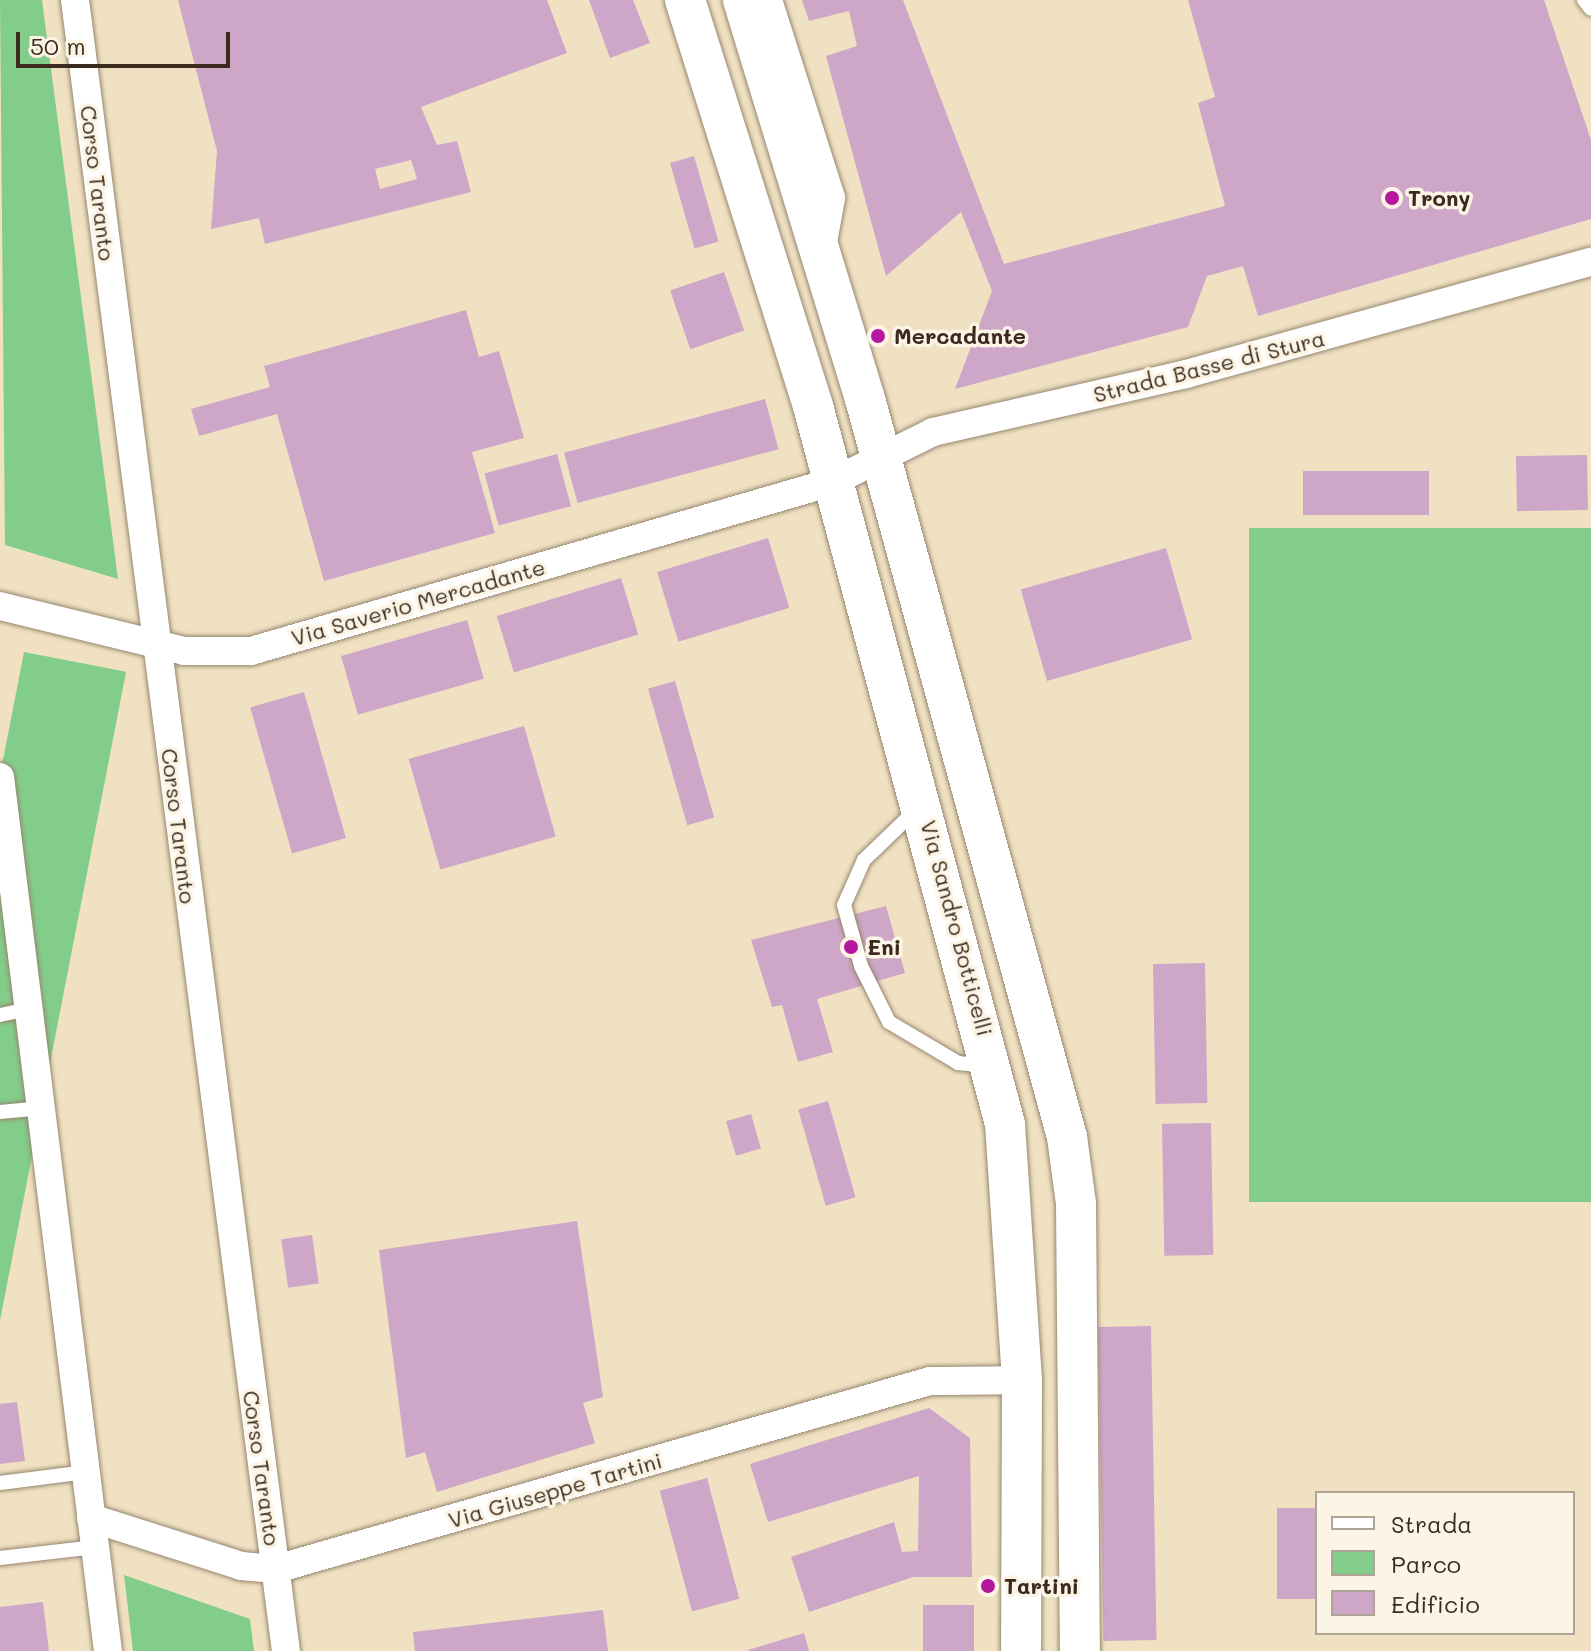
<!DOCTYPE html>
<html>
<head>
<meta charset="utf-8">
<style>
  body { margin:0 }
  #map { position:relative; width:1591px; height:1651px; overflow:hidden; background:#f0e1c2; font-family:Mali,sans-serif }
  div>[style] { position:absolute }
  .green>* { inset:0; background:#83cd8a; transform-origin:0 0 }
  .building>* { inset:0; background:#cea7c8; transform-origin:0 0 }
  .roads { filter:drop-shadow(0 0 2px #968670) drop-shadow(0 0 2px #968670) }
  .service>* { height:14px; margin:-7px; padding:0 7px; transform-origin:7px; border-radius:7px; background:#fff }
  .minor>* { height:28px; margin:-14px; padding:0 14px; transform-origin:14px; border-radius:14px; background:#fff }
  .secondary>* { height:40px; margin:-20px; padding:0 20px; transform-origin:20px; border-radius:20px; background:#fff }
  .dots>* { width:22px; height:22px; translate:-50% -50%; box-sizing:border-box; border:4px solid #fcf5e5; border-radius:50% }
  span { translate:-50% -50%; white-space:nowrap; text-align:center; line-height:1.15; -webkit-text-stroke:7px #fcf5e5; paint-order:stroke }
  .street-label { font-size:22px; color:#3b2a1e }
  .poi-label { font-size:22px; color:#3b2a1e; font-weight:700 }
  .left { translate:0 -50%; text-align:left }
  .legend { position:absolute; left:1315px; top:1491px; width:260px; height:144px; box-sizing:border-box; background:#fcf5e5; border:2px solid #afa495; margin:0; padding:10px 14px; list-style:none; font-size:24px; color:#3b2a1e }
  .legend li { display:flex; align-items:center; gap:16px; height:40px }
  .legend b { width:40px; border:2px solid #afa495 }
  .scale { position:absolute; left:16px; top:32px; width:214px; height:36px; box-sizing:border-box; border:4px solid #3b2a1e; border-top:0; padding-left:10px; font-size:24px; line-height:28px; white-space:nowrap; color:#3b2a1e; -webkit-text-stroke:6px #fcf5e5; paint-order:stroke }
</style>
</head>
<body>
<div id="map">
  <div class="green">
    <i style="clip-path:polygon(0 0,42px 0,118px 579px,5px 545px)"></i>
    <i style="left:1249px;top:528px;width:342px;height:674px"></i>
    <i style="left:24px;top:652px;width:104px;height:843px;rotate:11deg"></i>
    <i style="clip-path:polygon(124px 1575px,250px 1619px,254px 1651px,133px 1651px)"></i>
  </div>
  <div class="building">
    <i style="clip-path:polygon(evenodd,178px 0,547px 0,567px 53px,421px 107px,437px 145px,457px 141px,471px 192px,265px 244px,259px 218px,211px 229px,217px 151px,178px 0,411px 160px,417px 179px,380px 189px,375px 169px,411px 160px)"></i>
    <i style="clip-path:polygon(589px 0,633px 0,650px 43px,610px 58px)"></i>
    <i style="clip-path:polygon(802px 0,903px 0,1004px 264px,1225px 206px,1198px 103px,1215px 97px,1188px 0,1544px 0,1591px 140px,1591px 219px,1258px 316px,1243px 266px,1207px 276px,1188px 327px,955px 389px,992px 291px,961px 212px,886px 276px,826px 56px,857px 46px,849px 11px,809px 21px)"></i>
    <i style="left:694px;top:156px;width:89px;height:25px;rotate:74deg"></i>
    <i style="left:724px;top:272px;width:62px;height:57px;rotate:71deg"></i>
    <i style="clip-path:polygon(466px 310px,479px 357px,499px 351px,524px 438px,472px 452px,495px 533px,324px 581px,277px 414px,199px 436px,191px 409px,270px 387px,264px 366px)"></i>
    <i style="left:765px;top:399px;width:52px;height:208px;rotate:75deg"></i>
    <i style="left:557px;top:454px;width:54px;height:75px;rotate:75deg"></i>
    <i style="left:1587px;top:455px;width:55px;height:71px;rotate:89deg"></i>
    <i style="left:1303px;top:471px;width:126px;height:44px"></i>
    <i style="left:768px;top:538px;width:73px;height:116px;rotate:73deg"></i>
    <i style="left:1166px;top:548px;width:95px;height:151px;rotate:74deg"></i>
    <i style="left:621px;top:578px;width:59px;height:130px;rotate:73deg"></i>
    <i style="left:467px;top:620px;width:61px;height:131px;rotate:74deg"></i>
    <i style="left:675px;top:681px;width:142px;height:28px;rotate:74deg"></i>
    <i style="left:304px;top:692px;width:152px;height:56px;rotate:74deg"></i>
    <i style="left:524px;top:726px;width:115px;height:120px;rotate:74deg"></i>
    <i style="clip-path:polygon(886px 906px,905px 973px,817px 999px,833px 1052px,798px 1062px,782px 1005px,772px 1007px,751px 940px)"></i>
    <i style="left:1205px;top:963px;width:140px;height:52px;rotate:89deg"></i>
    <i style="left:828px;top:1101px;width:100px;height:31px;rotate:74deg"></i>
    <i style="left:751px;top:1114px;width:36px;height:26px;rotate:74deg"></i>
    <i style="left:1211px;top:1123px;width:132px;height:49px;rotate:89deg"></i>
    <i style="clip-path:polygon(577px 1221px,603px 1397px,583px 1403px,595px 1443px,437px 1492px,425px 1452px,406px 1458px,379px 1250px)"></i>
    <i style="left:312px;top:1235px;width:49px;height:31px;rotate:82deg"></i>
    <i style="left:1151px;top:1326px;width:314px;height:53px;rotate:89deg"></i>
    <i style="clip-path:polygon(17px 1402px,25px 1461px,0 1464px,0 1404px)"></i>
    <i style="clip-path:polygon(929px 1408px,970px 1438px,972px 1577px,913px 1577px,809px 1612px,791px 1557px,894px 1522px,902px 1552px,918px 1551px,919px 1476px,768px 1522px,750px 1464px)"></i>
    <i style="left:707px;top:1478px;width:125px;height:49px;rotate:75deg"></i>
    <i style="left:1277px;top:1508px;width:40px;height:91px"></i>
    <i style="clip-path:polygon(43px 1602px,49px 1651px,0 1651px,0 1607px)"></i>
    <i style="left:923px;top:1605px;width:51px;height:46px"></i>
    <i style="clip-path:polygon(603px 1610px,608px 1651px,415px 1651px,413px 1632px)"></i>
    <i style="clip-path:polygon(804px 1633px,809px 1651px,748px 1651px,748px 1650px)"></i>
  </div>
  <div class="roads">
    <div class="service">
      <i style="left:1584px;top:0;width:11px;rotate:52deg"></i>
      <i style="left:917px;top:809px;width:74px;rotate:136.1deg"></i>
      <i style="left:864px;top:860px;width:49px;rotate:114deg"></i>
      <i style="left:844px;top:905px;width:63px;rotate:74.4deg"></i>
      <i style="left:861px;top:966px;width:63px;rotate:63.4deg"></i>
      <i style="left:889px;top:1022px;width:80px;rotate:30.7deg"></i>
      <i style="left:958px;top:1063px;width:29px;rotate:6deg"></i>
      <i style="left:0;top:1015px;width:30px;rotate:-12deg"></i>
      <i style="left:0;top:1112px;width:43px;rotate:-5.3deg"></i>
      <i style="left:0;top:1483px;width:87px;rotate:-7.3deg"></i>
      <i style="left:0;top:1558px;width:96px;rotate:-6.6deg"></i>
    </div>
    <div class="minor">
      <i style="left:75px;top:0;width:1664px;rotate:82.72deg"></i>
      <i style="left:768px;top:0;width:208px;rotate:72.3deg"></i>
      <i style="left:831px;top:198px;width:51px;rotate:100.2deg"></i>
      <i style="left:0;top:606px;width:189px;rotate:13.7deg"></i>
      <i style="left:184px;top:651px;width:67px"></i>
      <i style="left:251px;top:651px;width:605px;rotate:-16.22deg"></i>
      <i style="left:832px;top:482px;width:113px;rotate:-26.3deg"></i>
      <i style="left:933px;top:432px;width:260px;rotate:-12.9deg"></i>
      <i style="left:1186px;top:374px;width:420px;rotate:-15.5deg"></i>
      <i style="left:0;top:777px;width:881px;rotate:82.96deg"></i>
      <i style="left:91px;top:1518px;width:157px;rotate:17.7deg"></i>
      <i style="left:241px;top:1566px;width:35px;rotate:5deg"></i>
      <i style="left:276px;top:1569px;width:680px;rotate:-16.04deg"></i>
      <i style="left:930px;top:1381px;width:92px;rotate:-0.6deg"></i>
    </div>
    <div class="secondary">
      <i style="left:685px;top:0;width:426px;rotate:72.5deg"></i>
      <i style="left:813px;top:406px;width:743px;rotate:75.03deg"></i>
      <i style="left:1005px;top:1124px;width:257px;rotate:86.2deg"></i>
      <i style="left:1022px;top:1380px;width:271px;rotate:90.2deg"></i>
      <i style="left:743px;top:0;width:417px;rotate:73deg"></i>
      <i style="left:865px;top:399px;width:765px;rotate:74.69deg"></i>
      <i style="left:1067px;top:1137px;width:68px;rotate:82.3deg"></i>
      <i style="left:1076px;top:1204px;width:447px;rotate:89.5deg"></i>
    </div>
  </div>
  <div class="dots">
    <i style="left:1392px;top:198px;background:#b5179e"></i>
    <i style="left:878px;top:336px;background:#b5179e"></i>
    <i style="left:851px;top:947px;background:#b5179e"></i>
    <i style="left:988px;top:1586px;background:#b5179e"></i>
  </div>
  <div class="street-label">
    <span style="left:98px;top:183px;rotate:83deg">Corso Taranto</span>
    <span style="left:1209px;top:366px;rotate:-14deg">Strada Basse di Stura</span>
    <span style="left:418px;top:602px;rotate:-16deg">Via Saverio Mercadante</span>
    <span style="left:179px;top:826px;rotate:83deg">Corso Taranto</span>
    <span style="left:957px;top:928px;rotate:75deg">Via Sandro Botticelli</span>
    <span style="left:262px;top:1468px;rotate:82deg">Corso Taranto</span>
    <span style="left:555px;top:1490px;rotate:-16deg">Via Giuseppe Tartini</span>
  </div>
  <div class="poi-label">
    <span class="left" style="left:1408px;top:198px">Trony</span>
    <span class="left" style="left:894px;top:336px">Mercadante</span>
    <span class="left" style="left:867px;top:947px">Eni</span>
    <span class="left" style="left:1004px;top:1586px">Tartini</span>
  </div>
  <ul class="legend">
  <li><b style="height:10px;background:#fff"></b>Strada</li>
  <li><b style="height:22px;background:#83cd8a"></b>Parco</li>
  <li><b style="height:22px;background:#cea7c8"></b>Edificio</li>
  </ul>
  <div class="scale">50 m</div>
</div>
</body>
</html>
